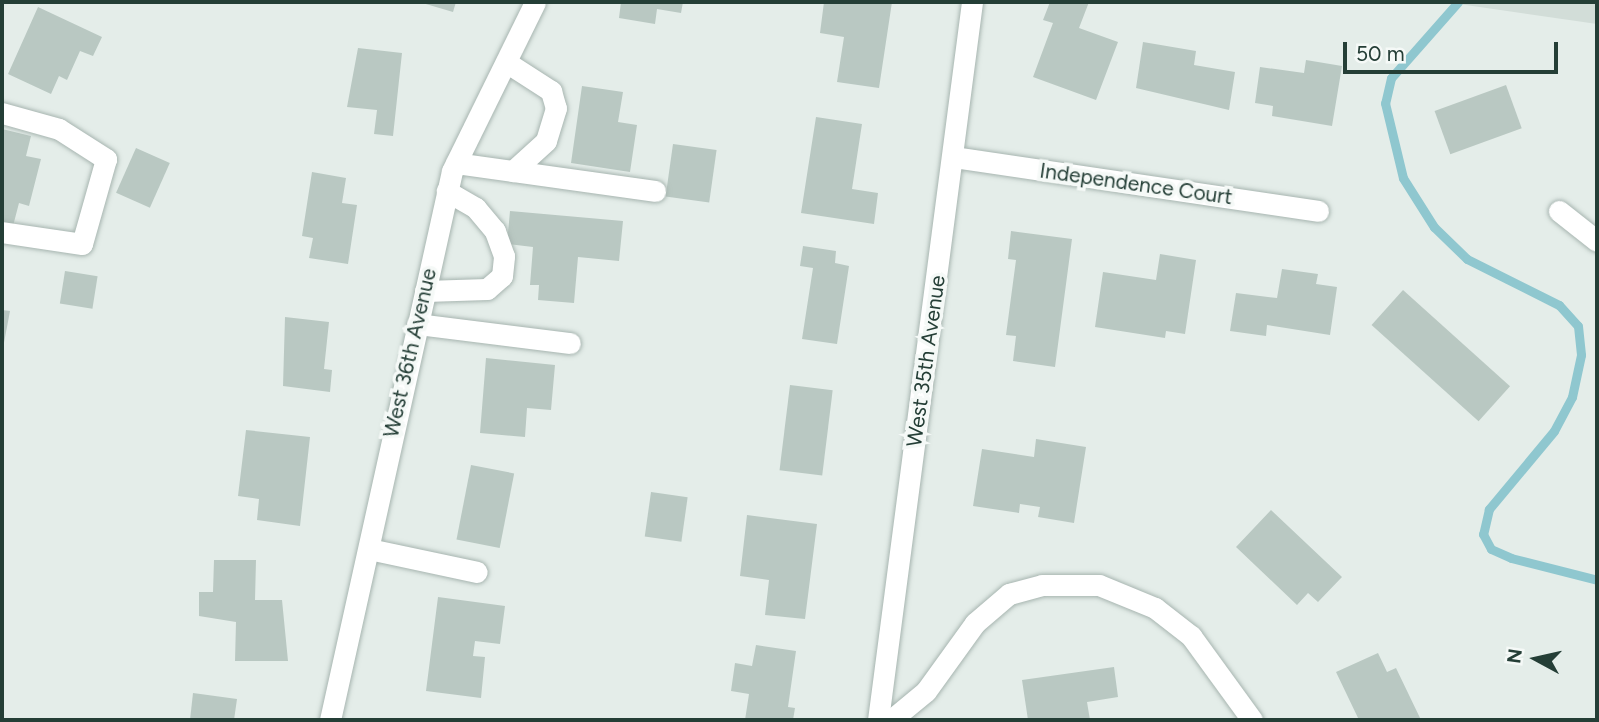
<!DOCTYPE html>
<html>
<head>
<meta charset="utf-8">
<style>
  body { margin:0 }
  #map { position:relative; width:1599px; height:722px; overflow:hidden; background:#e4ede9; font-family:Figtree,sans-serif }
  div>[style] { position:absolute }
  .built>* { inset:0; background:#d2ddd8 }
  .stream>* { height:9px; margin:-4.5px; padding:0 4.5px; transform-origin:4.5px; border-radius:4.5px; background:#8fc7cf }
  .building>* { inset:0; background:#b9c8c2; transform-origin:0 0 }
  .roads { filter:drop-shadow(0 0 2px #a7b5b0) drop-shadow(0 0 2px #a7b5b0) }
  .minor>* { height:21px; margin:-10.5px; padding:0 10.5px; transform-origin:10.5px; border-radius:10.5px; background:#fff }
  span { translate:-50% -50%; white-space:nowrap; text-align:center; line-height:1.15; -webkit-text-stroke:7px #f5f9f7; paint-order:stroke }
  .street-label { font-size:21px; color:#243e36 }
  .frame { position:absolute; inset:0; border:4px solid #243e36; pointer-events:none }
  .north { position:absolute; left:1501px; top:624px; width:70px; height:70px; -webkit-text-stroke:5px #f5f9f7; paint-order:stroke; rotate:278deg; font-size:19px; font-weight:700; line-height:28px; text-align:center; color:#243e36 }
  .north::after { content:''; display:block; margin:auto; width:24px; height:32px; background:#243e36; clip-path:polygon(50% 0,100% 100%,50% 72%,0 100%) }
  .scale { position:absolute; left:1343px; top:42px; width:215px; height:32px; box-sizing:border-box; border:4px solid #243e36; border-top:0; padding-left:9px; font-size:21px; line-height:24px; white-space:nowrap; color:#243e36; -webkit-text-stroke:5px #f5f9f7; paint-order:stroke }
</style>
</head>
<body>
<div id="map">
  <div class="built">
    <i style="clip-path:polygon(1445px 2px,1597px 2px,1597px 24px)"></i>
  </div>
  <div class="stream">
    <i style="left:1458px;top:2px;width:101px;rotate:131.4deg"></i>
    <i style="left:1391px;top:78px;width:26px;rotate:103deg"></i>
    <i style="left:1385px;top:103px;width:77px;rotate:76.5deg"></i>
    <i style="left:1403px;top:178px;width:58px;rotate:57.7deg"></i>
    <i style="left:1434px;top:227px;width:46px;rotate:44.1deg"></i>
    <i style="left:1467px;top:259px;width:103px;rotate:26.6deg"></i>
    <i style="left:1559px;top:305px;width:28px;rotate:48deg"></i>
    <i style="left:1578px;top:326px;width:29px;rotate:84deg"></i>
    <i style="left:1581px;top:355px;width:43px;rotate:102.1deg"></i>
    <i style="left:1572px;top:397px;width:38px;rotate:118deg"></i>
    <i style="left:1554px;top:431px;width:102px;rotate:129.8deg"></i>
    <i style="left:1489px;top:509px;width:26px;rotate:103deg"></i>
    <i style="left:1483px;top:534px;width:17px;rotate:62deg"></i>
    <i style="left:1491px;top:549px;width:22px;rotate:24deg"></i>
    <i style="left:1511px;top:558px;width:89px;rotate:14.3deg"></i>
  </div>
  <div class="building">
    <i style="clip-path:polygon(419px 2px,456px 2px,453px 12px)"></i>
    <i style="clip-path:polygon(621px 2px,683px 2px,681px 13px,657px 9px,655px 24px,619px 18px)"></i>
    <i style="clip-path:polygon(824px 2px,892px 2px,879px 88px,837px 82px,844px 37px,820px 33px)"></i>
    <i style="clip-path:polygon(1050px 2px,1089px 2px,1079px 28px,1118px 42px,1096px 100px,1033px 77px,1053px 23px,1043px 20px)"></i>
    <i style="clip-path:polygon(38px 7px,102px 37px,93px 56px,80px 51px,67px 80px,59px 76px,51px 94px,8px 74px)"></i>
    <i style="clip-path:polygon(1143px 42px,1196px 51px,1194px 65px,1235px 72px,1229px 110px,1136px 88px)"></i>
    <i style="clip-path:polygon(358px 48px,402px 53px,393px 136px,374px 134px,377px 110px,347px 107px)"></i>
    <i style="clip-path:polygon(1306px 60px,1342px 66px,1332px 126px,1272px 116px,1273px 106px,1255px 103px,1260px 67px,1304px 73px)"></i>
    <i style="left:1506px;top:85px;width:46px;height:76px;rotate:70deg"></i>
    <i style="clip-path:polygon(582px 86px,623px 92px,618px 122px,637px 125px,630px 172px,571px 163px)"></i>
    <i style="clip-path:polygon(816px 117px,862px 124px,852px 189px,878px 193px,874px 224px,801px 213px)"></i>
    <i style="clip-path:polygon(2px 129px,31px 136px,26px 156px,41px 159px,29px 206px,19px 203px,13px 226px,2px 223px)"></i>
    <i style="left:673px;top:144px;width:44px;height:53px;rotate:8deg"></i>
    <i style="left:136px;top:148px;width:37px;height:49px;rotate:24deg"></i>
    <i style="clip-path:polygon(312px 172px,346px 178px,342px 203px,357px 205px,348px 264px,309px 258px,313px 238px,302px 236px)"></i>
    <i style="clip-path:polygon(510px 211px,623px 221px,619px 261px,578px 257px,574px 303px,538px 300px,539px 285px,530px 285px,533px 247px,507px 244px)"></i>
    <i style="clip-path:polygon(1011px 231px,1072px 239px,1055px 367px,1013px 361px,1016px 336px,1006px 335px,1016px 260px,1008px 259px)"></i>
    <i style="clip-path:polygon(803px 246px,836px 251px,835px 263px,849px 266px,837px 344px,802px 339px,813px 268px,800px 266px)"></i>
    <i style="clip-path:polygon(1160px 254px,1196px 260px,1185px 334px,1166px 331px,1165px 338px,1095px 327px,1103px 272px,1156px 280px)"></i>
    <i style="clip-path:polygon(1282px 269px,1318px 274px,1316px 284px,1337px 287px,1330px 335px,1267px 325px,1266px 336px,1230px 331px,1236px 293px,1277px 298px)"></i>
    <i style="left:65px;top:271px;width:33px;height:33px;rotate:9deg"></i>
    <i style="left:1403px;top:290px;width:144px;height:47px;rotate:42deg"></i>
    <i style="clip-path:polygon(2px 310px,10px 311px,3px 348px,2px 348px)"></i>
    <i style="clip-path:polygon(285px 317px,329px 322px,324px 369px,332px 370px,330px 392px,283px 386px)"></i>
    <i style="clip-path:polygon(486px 358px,555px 365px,551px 410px,527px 408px,525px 437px,480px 433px)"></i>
    <i style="left:790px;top:385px;width:43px;height:86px;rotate:7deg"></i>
    <i style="clip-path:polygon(246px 430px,310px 437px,300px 526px,257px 520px,259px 499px,238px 496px)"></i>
    <i style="clip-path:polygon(1036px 439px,1086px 447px,1074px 523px,1038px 517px,1040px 507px,1020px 504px,1019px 513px,973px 506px,982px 449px,1034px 457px)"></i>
    <i style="left:471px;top:465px;width:44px;height:76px;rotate:11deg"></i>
    <i style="left:651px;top:492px;width:37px;height:45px;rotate:8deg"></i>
    <i style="clip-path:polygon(1271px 510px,1342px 577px,1318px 602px,1308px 593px,1297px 605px,1236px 547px)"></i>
    <i style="clip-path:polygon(747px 515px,817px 524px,805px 619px,765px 615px,769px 580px,740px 576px)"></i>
    <i style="clip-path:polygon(214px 560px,256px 560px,255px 600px,282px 600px,288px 661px,235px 661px,236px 622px,199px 616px,199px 592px,213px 592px)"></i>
    <i style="clip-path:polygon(438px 597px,505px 606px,500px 644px,475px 641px,473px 656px,485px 657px,481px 698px,426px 691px)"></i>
    <i style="clip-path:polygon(756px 645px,796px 651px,788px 707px,795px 708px,793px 720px,745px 720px,749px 694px,731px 691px,735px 663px,752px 666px)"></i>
    <i style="clip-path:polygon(1378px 653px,1387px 672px,1396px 668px,1421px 720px,1359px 720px,1336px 672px)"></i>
    <i style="clip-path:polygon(1114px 667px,1118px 697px,1087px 702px,1090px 720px,1028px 720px,1022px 680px)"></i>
    <i style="clip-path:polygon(193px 693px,237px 699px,234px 720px,190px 720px)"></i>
  </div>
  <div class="roads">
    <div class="minor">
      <i style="left:506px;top:62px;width:54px;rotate:32.8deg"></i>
      <i style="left:551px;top:91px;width:18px;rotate:74deg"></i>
      <i style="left:556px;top:108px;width:34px;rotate:107deg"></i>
      <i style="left:546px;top:141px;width:45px;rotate:137.7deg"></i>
      <i style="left:2px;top:113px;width:59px;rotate:15.7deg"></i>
      <i style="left:59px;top:129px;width:56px;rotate:32.6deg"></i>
      <i style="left:106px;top:159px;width:88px;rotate:105.8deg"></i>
      <i style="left:82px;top:244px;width:81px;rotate:-171.5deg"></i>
      <i style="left:953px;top:157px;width:369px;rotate:8.4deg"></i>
      <i style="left:456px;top:163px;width:201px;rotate:8deg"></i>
      <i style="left:1559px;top:211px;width:48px;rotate:38.3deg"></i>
      <i style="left:425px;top:291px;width:62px;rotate:-1.8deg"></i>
      <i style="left:487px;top:289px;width:20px;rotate:-41deg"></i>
      <i style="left:502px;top:276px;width:20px;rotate:-84deg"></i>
      <i style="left:504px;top:256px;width:27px;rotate:-110deg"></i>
      <i style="left:495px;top:231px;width:30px;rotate:-130deg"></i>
      <i style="left:476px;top:208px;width:34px;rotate:-150deg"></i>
      <i style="left:417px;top:324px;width:154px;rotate:7.1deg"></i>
      <i style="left:369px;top:549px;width:110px;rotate:12deg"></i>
      <i style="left:330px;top:720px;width:562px;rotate:-77.47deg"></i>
      <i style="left:452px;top:171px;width:188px;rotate:-63.8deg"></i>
      <i style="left:878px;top:720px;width:724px;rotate:-82.54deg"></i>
      <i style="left:891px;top:720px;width:45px;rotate:-39.6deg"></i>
      <i style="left:926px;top:691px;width:84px;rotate:-54.2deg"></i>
      <i style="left:975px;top:623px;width:45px;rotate:-40.5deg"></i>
      <i style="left:1009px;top:594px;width:34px;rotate:-15deg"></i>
      <i style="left:1042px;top:585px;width:57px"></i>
      <i style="left:1099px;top:585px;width:61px;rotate:22.3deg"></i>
      <i style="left:1155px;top:608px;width:46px;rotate:37.9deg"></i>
      <i style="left:1191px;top:636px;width:104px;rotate:54deg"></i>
    </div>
  </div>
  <div class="street-label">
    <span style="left:1136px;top:184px;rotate:8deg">Independence Court</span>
    <span style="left:410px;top:353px;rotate:-77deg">West 36th Avenue</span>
    <span style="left:926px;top:361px;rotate:-82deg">West 35th Avenue</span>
  </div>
  <div class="frame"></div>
  <div class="north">N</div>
  <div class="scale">50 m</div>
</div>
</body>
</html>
